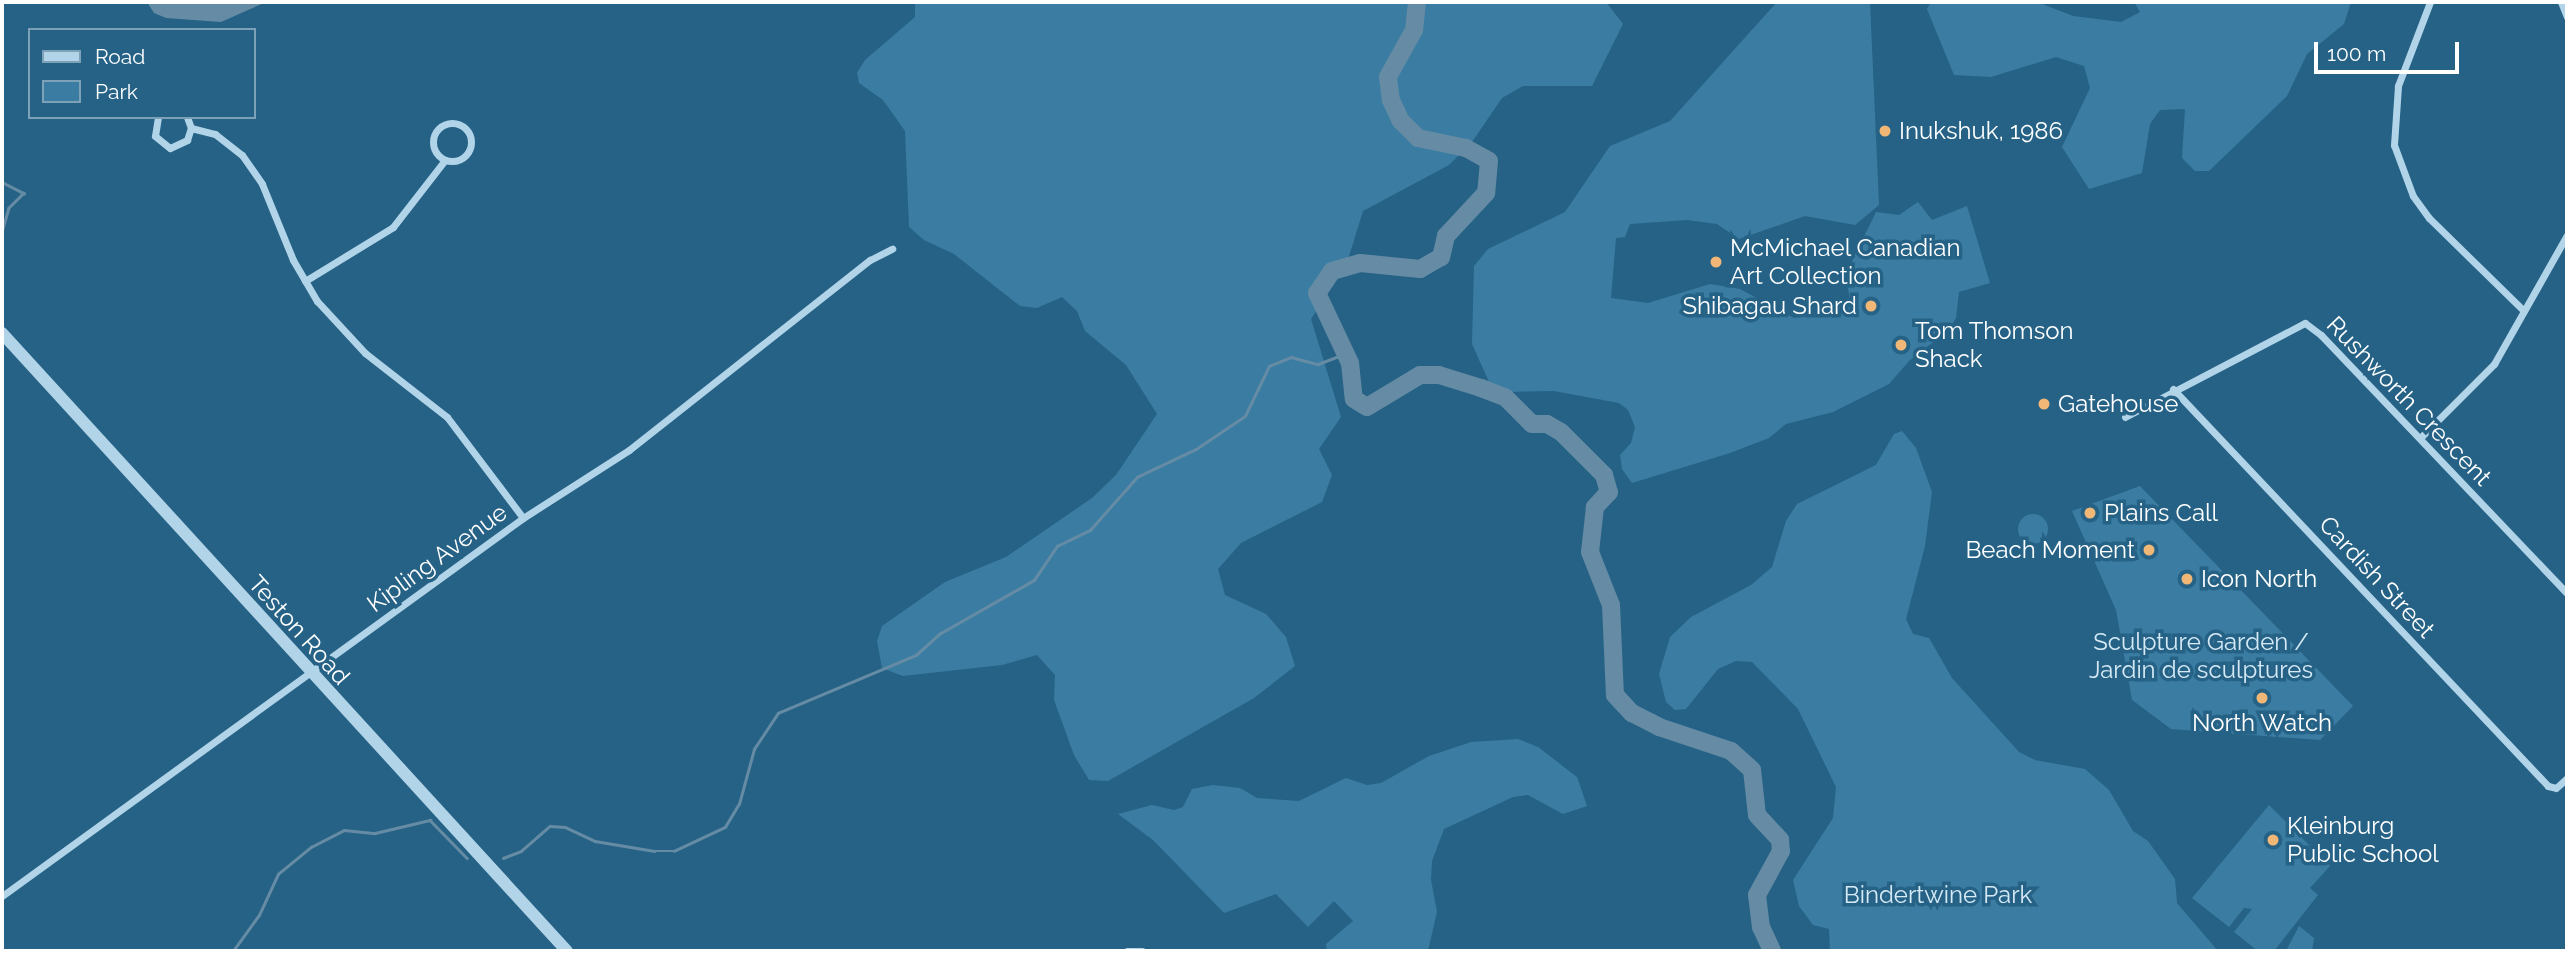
<!DOCTYPE html>
<html>
<head>
<meta charset="utf-8">
<style>
  body { margin:0 }
  #map { position:relative; width:2569px; height:953px; overflow:hidden; background:#266286; font-family:Raleway,sans-serif }
  div>[style] { position:absolute }
  .green>* { inset:0; background:#3b7da2 }
  .round { border-radius:50% }
  .water>* { inset:0; background:#658ca4 }
  .stream>* { height:2.5px; margin:-1.25px; padding:0 1.25px; transform-origin:1.25px; border-radius:1.25px; background:#658ca4 }
  .river>* { height:18px; margin:-9px; padding:0 9px; transform-origin:9px; border-radius:9px; background:#658ca4 }
  .minor>* { height:7px; margin:-3.5px; padding:0 3.5px; transform-origin:3.5px; border-radius:3.5px; background:#b1d4e8 }
  .minor>.ring { margin:-3.5px; padding:0; box-sizing:content-box; background:none; border:7px solid #b1d4e8; border-radius:50% }
  .tertiary>* { height:12px; margin:-6px; padding:0 6px; transform-origin:6px; border-radius:6px; background:#b1d4e8 }
  .dots>* { width:19px; height:19px; translate:-50% -50%; box-sizing:border-box; border:4px solid #266286; border-radius:50% }
  span { translate:-50% -50%; white-space:nowrap; text-align:center; line-height:1.15; -webkit-text-stroke:7px #266286; paint-order:stroke }
  .poi-label { font-size:24px; color:#fff }
  .left { translate:0 -50%; text-align:left }
  .right { translate:-100% -50%; text-align:right }
  .street-label { font-size:24px; color:#fff }
  .park-label { font-size:24px; color:#d5eaf6 }
  .frame { position:absolute; inset:0; border:4px solid #fff; pointer-events:none }
  .legend { position:absolute; left:28px; top:28px; width:228px; height:91px; box-sizing:border-box; background:#266286; border:2px solid #7da1b6; margin:0; padding:9px 12px; list-style:none; font-size:21px; color:#fff }
  .legend li { display:flex; align-items:center; gap:14px; height:35px }
  .legend b { width:35px; border:2px solid #7da1b6 }
  .scale { position:absolute; left:2314px; top:42px; width:145px; height:32px; box-sizing:border-box; border:4px solid #fff; border-top:0; padding-left:9px; font-size:21px; line-height:24px; white-space:nowrap; color:#fff; -webkit-text-stroke:5px #266286; paint-order:stroke }
</style>
</head>
<body>
<div id="map">
  <div class="green">
    <i style="clip-path:polygon(915px 2px,1606px 2px,1623px 24px,1592px 86px,1523px 86px,1502px 98px,1472px 142px,1449px 165px,1363px 211px,1346px 266px,1311px 319px,1341px 417px,1319px 449px,1332px 475px,1322px 502px,1241px 543px,1218px 569px,1225px 595px,1266px 614px,1286px 637px,1295px 666px,1254px 698px,1108px 781px,1089px 780px,1074px 755px,1054px 700px,1055px 675px,1037px 655px,1002px 665px,903px 676px,882px 668px,877px 641px,882px 626px,945px 582px,1006px 557px,1092px 498px,1116px 475px,1157px 414px,1126px 365px,1085px 331px,1077px 311px,1062px 297px,1037px 308px,1020px 306px,954px 254px,924px 240px,909px 227px,905px 131px,883px 100px,859px 83px,857px 73px,865px 60px,915px 17px)"></i>
    <i style="clip-path:polygon(1777px 2px,1870px 2px,1879px 205px,1855px 225px,1805px 216px,1739px 239px,1717px 224px,1687px 220px,1630px 224px,1625px 237px,1616px 238px,1611px 298px,1648px 303px,1710px 284px,1740px 289px,1794px 318px,1852px 307px,1847px 285px,1853px 259px,1876px 212px,1899px 215px,1918px 202px,1932px 220px,1967px 206px,1990px 283px,1959px 292px,1956px 318px,1948px 331px,1910px 360px,1889px 384px,1833px 412px,1786px 424px,1769px 438px,1730px 453px,1632px 483px,1622px 469px,1620px 455px,1631px 443px,1635px 427px,1628px 410px,1619px 403px,1554px 391px,1505px 392px,1495px 390px,1489px 382px,1472px 344px,1474px 266px,1488px 249px,1565px 212px,1610px 146px,1670px 121px)"></i>
    <i style="clip-path:polygon(1931px 2px,2037px 2px,2073px 16px,2121px 22px,2140px 12px,2134px 2px,2351px 2px,2344px 24px,2307px 54px,2287px 96px,2209px 171px,2195px 171px,2182px 158px,2185px 109px,2160px 110px,2150px 124px,2142px 173px,2089px 189px,2062px 147px,2090px 88px,2084px 66px,2056px 57px,1991px 77px,1954px 75px,1927px 9px)"></i>
    <i style="clip-path:polygon(1902px 431px,1916px 448px,1932px 492px,1925px 546px,1906px 619px,1913px 634px,1929px 638px,1952px 678px,2019px 752px,2035px 760px,2085px 769px,2109px 790px,2133px 831px,2148px 841px,2175px 879px,2177px 903px,2218px 951px,1830px 951px,1829px 929px,1813px 925px,1799px 906px,1793px 880px,1833px 818px,1836px 787px,1798px 709px,1752px 662px,1736px 661px,1718px 669px,1686px 709px,1675px 710px,1666px 702px,1659px 674px,1670px 637px,1691px 617px,1751px 585px,1772px 567px,1786px 521px,1797px 504px,1876px 465px,1894px 434px)"></i>
    <i style="clip-path:polygon(2140px 486px,2353px 706px,2320px 740px,2171px 729px,2132px 700px,2116px 610px,2072px 511px)"></i>
    <i class="round" style="left:2018px;top:514px;width:30px;height:30px"></i>
    <i style="clip-path:polygon(1518px 739px,1538px 747px,1577px 777px,1587px 806px,1563px 814px,1528px 795px,1513px 797px,1444px 829px,1432px 861px,1431px 880px,1437px 912px,1428px 951px,1327px 951px,1326px 944px,1353px 921px,1334px 901px,1308px 927px,1276px 894px,1224px 913px,1153px 840px,1118px 814px,1152px 805px,1174px 810px,1183px 807px,1192px 789px,1213px 785px,1240px 788px,1257px 798px,1299px 801px,1346px 778px,1367px 785px,1381px 783px,1429px 756px,1471px 742px)"></i>
    <i style="clip-path:polygon(2269px 805px,2330px 866px,2310px 888px,2318px 895px,2274px 951px,2258px 951px,2234px 932px,2252px 909px,2244px 908px,2229px 927px,2192px 898px)"></i>
    <i style="clip-path:polygon(2299px 926px,2314px 938px,2312px 951px,2287px 949px)"></i>
  </div>
  <div class="water">
    <i style="clip-path:polygon(147px 2px,266px 2px,221px 22px,166px 18px,154px 13px)"></i>
  </div>
  <div class="stream">
    <i style="left:2px;top:182px;width:25px;rotate:27deg"></i>
    <i style="left:24px;top:193px;width:21px;rotate:135deg"></i>
    <i style="left:9px;top:208px;width:25px;rotate:106deg"></i>
    <i style="left:503px;top:858px;width:19px;rotate:-21deg"></i>
    <i style="left:521px;top:851px;width:38px;rotate:-41deg"></i>
    <i style="left:550px;top:826px;width:15px;rotate:4deg"></i>
    <i style="left:565px;top:827px;width:33px;rotate:25deg"></i>
    <i style="left:595px;top:841px;width:60px;rotate:9.6deg"></i>
    <i style="left:654px;top:851px;width:20px"></i>
    <i style="left:674px;top:851px;width:56px;rotate:-25.2deg"></i>
    <i style="left:725px;top:827px;width:27px;rotate:-59deg"></i>
    <i style="left:739px;top:804px;width:57px;rotate:-74.7deg"></i>
    <i style="left:754px;top:749px;width:43px;rotate:-56.3deg"></i>
    <i style="left:778px;top:713px;width:150px;rotate:-22.8deg"></i>
    <i style="left:916px;top:655px;width:31px;rotate:-42deg"></i>
    <i style="left:939px;top:634px;width:109px;rotate:-29.6deg"></i>
    <i style="left:1034px;top:580px;width:41px;rotate:-55.9deg"></i>
    <i style="left:1057px;top:546px;width:37px;rotate:-26deg"></i>
    <i style="left:1090px;top:530px;width:71px;rotate:-48.4deg"></i>
    <i style="left:1137px;top:477px;width:65px;rotate:-25.4deg"></i>
    <i style="left:1196px;top:449px;width:59px;rotate:-34deg"></i>
    <i style="left:1245px;top:416px;width:55px;rotate:-64.4deg"></i>
    <i style="left:1269px;top:366px;width:24px;rotate:-22deg"></i>
    <i style="left:1291px;top:357px;width:28px;rotate:15deg"></i>
    <i style="left:1318px;top:364px;width:30px;rotate:-21deg"></i>
    <i style="left:233px;top:951px;width:44px;rotate:-54.2deg"></i>
    <i style="left:259px;top:915px;width:45px;rotate:-65.1deg"></i>
    <i style="left:278px;top:874px;width:43px;rotate:-39.3deg"></i>
    <i style="left:311px;top:847px;width:37px;rotate:-27deg"></i>
    <i style="left:344px;top:830px;width:31px;rotate:6deg"></i>
    <i style="left:375px;top:833px;width:57px;rotate:-13.3deg"></i>
    <i style="left:430px;top:820px;width:53px;rotate:45.8deg"></i>
  </div>
  <div class="river">
    <i style="left:1417px;top:2px;width:28px;rotate:96deg"></i>
    <i style="left:1414px;top:30px;width:54px;rotate:119deg"></i>
    <i style="left:1388px;top:77px;width:23px;rotate:83deg"></i>
    <i style="left:1391px;top:100px;width:23px;rotate:65deg"></i>
    <i style="left:1401px;top:121px;width:24px;rotate:45deg"></i>
    <i style="left:1418px;top:138px;width:49px;rotate:11.8deg"></i>
    <i style="left:1466px;top:148px;width:26px;rotate:29deg"></i>
    <i style="left:1489px;top:161px;width:32px;rotate:95deg"></i>
    <i style="left:1486px;top:193px;width:59px;rotate:132.9deg"></i>
    <i style="left:1446px;top:236px;width:22px;rotate:103deg"></i>
    <i style="left:1441px;top:257px;width:24px;rotate:150deg"></i>
    <i style="left:1420px;top:269px;width:60px;rotate:-174.3deg"></i>
    <i style="left:1360px;top:263px;width:29px;rotate:164deg"></i>
    <i style="left:1332px;top:271px;width:27px;rotate:124deg"></i>
    <i style="left:1317px;top:293px;width:77px;rotate:64.8deg"></i>
    <i style="left:1350px;top:363px;width:36px;rotate:84deg"></i>
    <i style="left:1354px;top:399px;width:15px;rotate:32deg"></i>
    <i style="left:1367px;top:407px;width:62px;rotate:-31.1deg"></i>
    <i style="left:1420px;top:375px;width:19px"></i>
    <i style="left:1439px;top:375px;width:44px;rotate:17.2deg"></i>
    <i style="left:1481px;top:388px;width:26px;rotate:21deg"></i>
    <i style="left:1505px;top:397px;width:38px;rotate:45deg"></i>
    <i style="left:1532px;top:424px;width:15px"></i>
    <i style="left:1547px;top:424px;width:16px;rotate:30deg"></i>
    <i style="left:1561px;top:432px;width:61px;rotate:45deg"></i>
    <i style="left:1604px;top:475px;width:18px;rotate:74deg"></i>
    <i style="left:1609px;top:492px;width:21px;rotate:133deg"></i>
    <i style="left:1595px;top:507px;width:45px;rotate:96.3deg"></i>
    <i style="left:1590px;top:552px;width:57px;rotate:68.4deg"></i>
    <i style="left:1611px;top:605px;width:90px;rotate:87.5deg"></i>
    <i style="left:1615px;top:695px;width:25px;rotate:47deg"></i>
    <i style="left:1632px;top:713px;width:30px;rotate:27deg"></i>
    <i style="left:1659px;top:727px;width:76px;rotate:18.4deg"></i>
    <i style="left:1731px;top:751px;width:28px;rotate:42deg"></i>
    <i style="left:1752px;top:770px;width:45px;rotate:83.7deg"></i>
    <i style="left:1757px;top:815px;width:34px;rotate:47deg"></i>
    <i style="left:1780px;top:840px;width:11px;rotate:85deg"></i>
    <i style="left:1781px;top:851px;width:50px;rotate:118.6deg"></i>
    <i style="left:1757px;top:895px;width:32px;rotate:83deg"></i>
    <i style="left:1761px;top:927px;width:26px;rotate:65deg"></i>
  </div>
  <div class="minor">
    <i style="left:2430px;top:2px;width:90px;rotate:110.9deg"></i>
    <i style="left:2398px;top:86px;width:59px;rotate:93.9deg"></i>
    <i style="left:2394px;top:145px;width:54px;rotate:69.6deg"></i>
    <i style="left:2413px;top:196px;width:27px;rotate:54deg"></i>
    <i style="left:2429px;top:218px;width:132px;rotate:44.4deg"></i>
    <i style="left:2561px;top:2px;width:16px;rotate:68deg"></i>
    <i style="left:158px;top:117px;width:19px;rotate:99deg"></i>
    <i style="left:155px;top:136px;width:19px;rotate:39deg"></i>
    <i style="left:170px;top:148px;width:19px;rotate:-25deg"></i>
    <i style="left:187px;top:140px;width:13px;rotate:-72deg"></i>
    <i style="left:191px;top:128px;width:12px;rotate:-110deg"></i>
    <i class="ring" style="left:433px;top:123px;width:31px;height:31px"></i>
    <i style="left:191px;top:128px;width:25px;rotate:14deg"></i>
    <i style="left:215px;top:134px;width:34px;rotate:38deg"></i>
    <i style="left:242px;top:155px;width:35px;rotate:55deg"></i>
    <i style="left:262px;top:184px;width:82px;rotate:67.8deg"></i>
    <i style="left:293px;top:260px;width:48px;rotate:59.7deg"></i>
    <i style="left:317px;top:301px;width:71px;rotate:47.3deg"></i>
    <i style="left:365px;top:353px;width:104px;rotate:38deg"></i>
    <i style="left:447px;top:417px;width:126px;rotate:53deg"></i>
    <i style="left:305px;top:281px;width:103px;rotate:-31.5deg"></i>
    <i style="left:393px;top:227px;width:85px;rotate:-52.2deg"></i>
    <i style="left:2173px;top:389px;width:546px;rotate:46.63deg"></i>
    <i style="left:2548px;top:786px;width:8px;rotate:14deg"></i>
    <i style="left:2556px;top:788px;width:15px;rotate:-42deg"></i>
    <i style="left:2125px;top:417px;width:203px;rotate:-27.6deg"></i>
    <i style="left:2305px;top:323px;width:20px;rotate:37deg"></i>
    <i style="left:2321px;top:335px;width:356px;rotate:46.4deg"></i>
    <i style="left:2420px;top:438px;width:105px;rotate:-45deg"></i>
    <i style="left:2494px;top:364px;width:148px;rotate:-60.5deg"></i>
    <i style="left:2px;top:896px;width:644px;rotate:-35.96deg"></i>
    <i style="left:523px;top:518px;width:126px;rotate:-32.7deg"></i>
    <i style="left:629px;top:450px;width:307px;rotate:-38.3deg"></i>
    <i style="left:870px;top:260px;width:25px;rotate:-27deg"></i>
    <i style="left:1127px;top:951px;width:15px"></i>
  </div>
  <div class="tertiary">
    <i style="left:2px;top:333px;width:837px;rotate:47.57deg"></i>
  </div>
  <div class="dots">
    <i style="left:1885px;top:131px;background:#f1b777"></i>
    <i style="left:1716px;top:262px;background:#f1b777"></i>
    <i style="left:1871px;top:306px;background:#f1b777"></i>
    <i style="left:1901px;top:345px;background:#f1b777"></i>
    <i style="left:2044px;top:404px;background:#f1b777"></i>
    <i style="left:2090px;top:513px;background:#f1b777"></i>
    <i style="left:2149px;top:550px;background:#f1b777"></i>
    <i style="left:2187px;top:579px;background:#f1b777"></i>
    <i style="left:2262px;top:698px;background:#f1b777"></i>
    <i style="left:2273px;top:840px;background:#f1b777"></i>
  </div>
  <div class="poi-label">
    <span class="left" style="left:1899px;top:131px">Inukshuk, 1986</span>
    <span class="left" style="left:1730px;top:262px">McMichael Canadian<br>Art Collection</span>
    <span class="right" style="left:1857px;top:306px">Shibagau Shard</span>
    <span class="left" style="left:1915px;top:345px">Tom Thomson<br>Shack</span>
    <span class="left" style="left:2058px;top:404px">Gatehouse</span>
    <span class="left" style="left:2104px;top:513px">Plains Call</span>
    <span class="right" style="left:2135px;top:550px">Beach Moment</span>
    <span class="left" style="left:2201px;top:579px">Icon North</span>
    <span style="left:2262px;top:723px">North Watch</span>
    <span class="left" style="left:2287px;top:840px">Kleinburg<br>Public School</span>
  </div>
  <div class="street-label">
    <span style="left:2409px;top:401px;rotate:46deg">Rushworth Crescent</span>
    <span style="left:437px;top:558px;rotate:-36deg">Kipling Avenue</span>
    <span style="left:2377px;top:577px;rotate:47deg">Cardish Street</span>
    <span style="left:299px;top:630px;rotate:48deg">Teston Road</span>
  </div>
  <div class="park-label">
    <span style="left:2201px;top:656px">Sculpture Garden /<br>Jardin de sculptures</span>
    <span style="left:1938px;top:895px">Bindertwine Park</span>
  </div>
  <div class="frame"></div>
  <ul class="legend">
  <li><b style="height:9px;background:#b1d4e8"></b>Road</li>
  <li><b style="height:19px;background:#3b7da2"></b>Park</li>
  </ul>
  <div class="scale">100 m</div>
</div>
</body>
</html>
